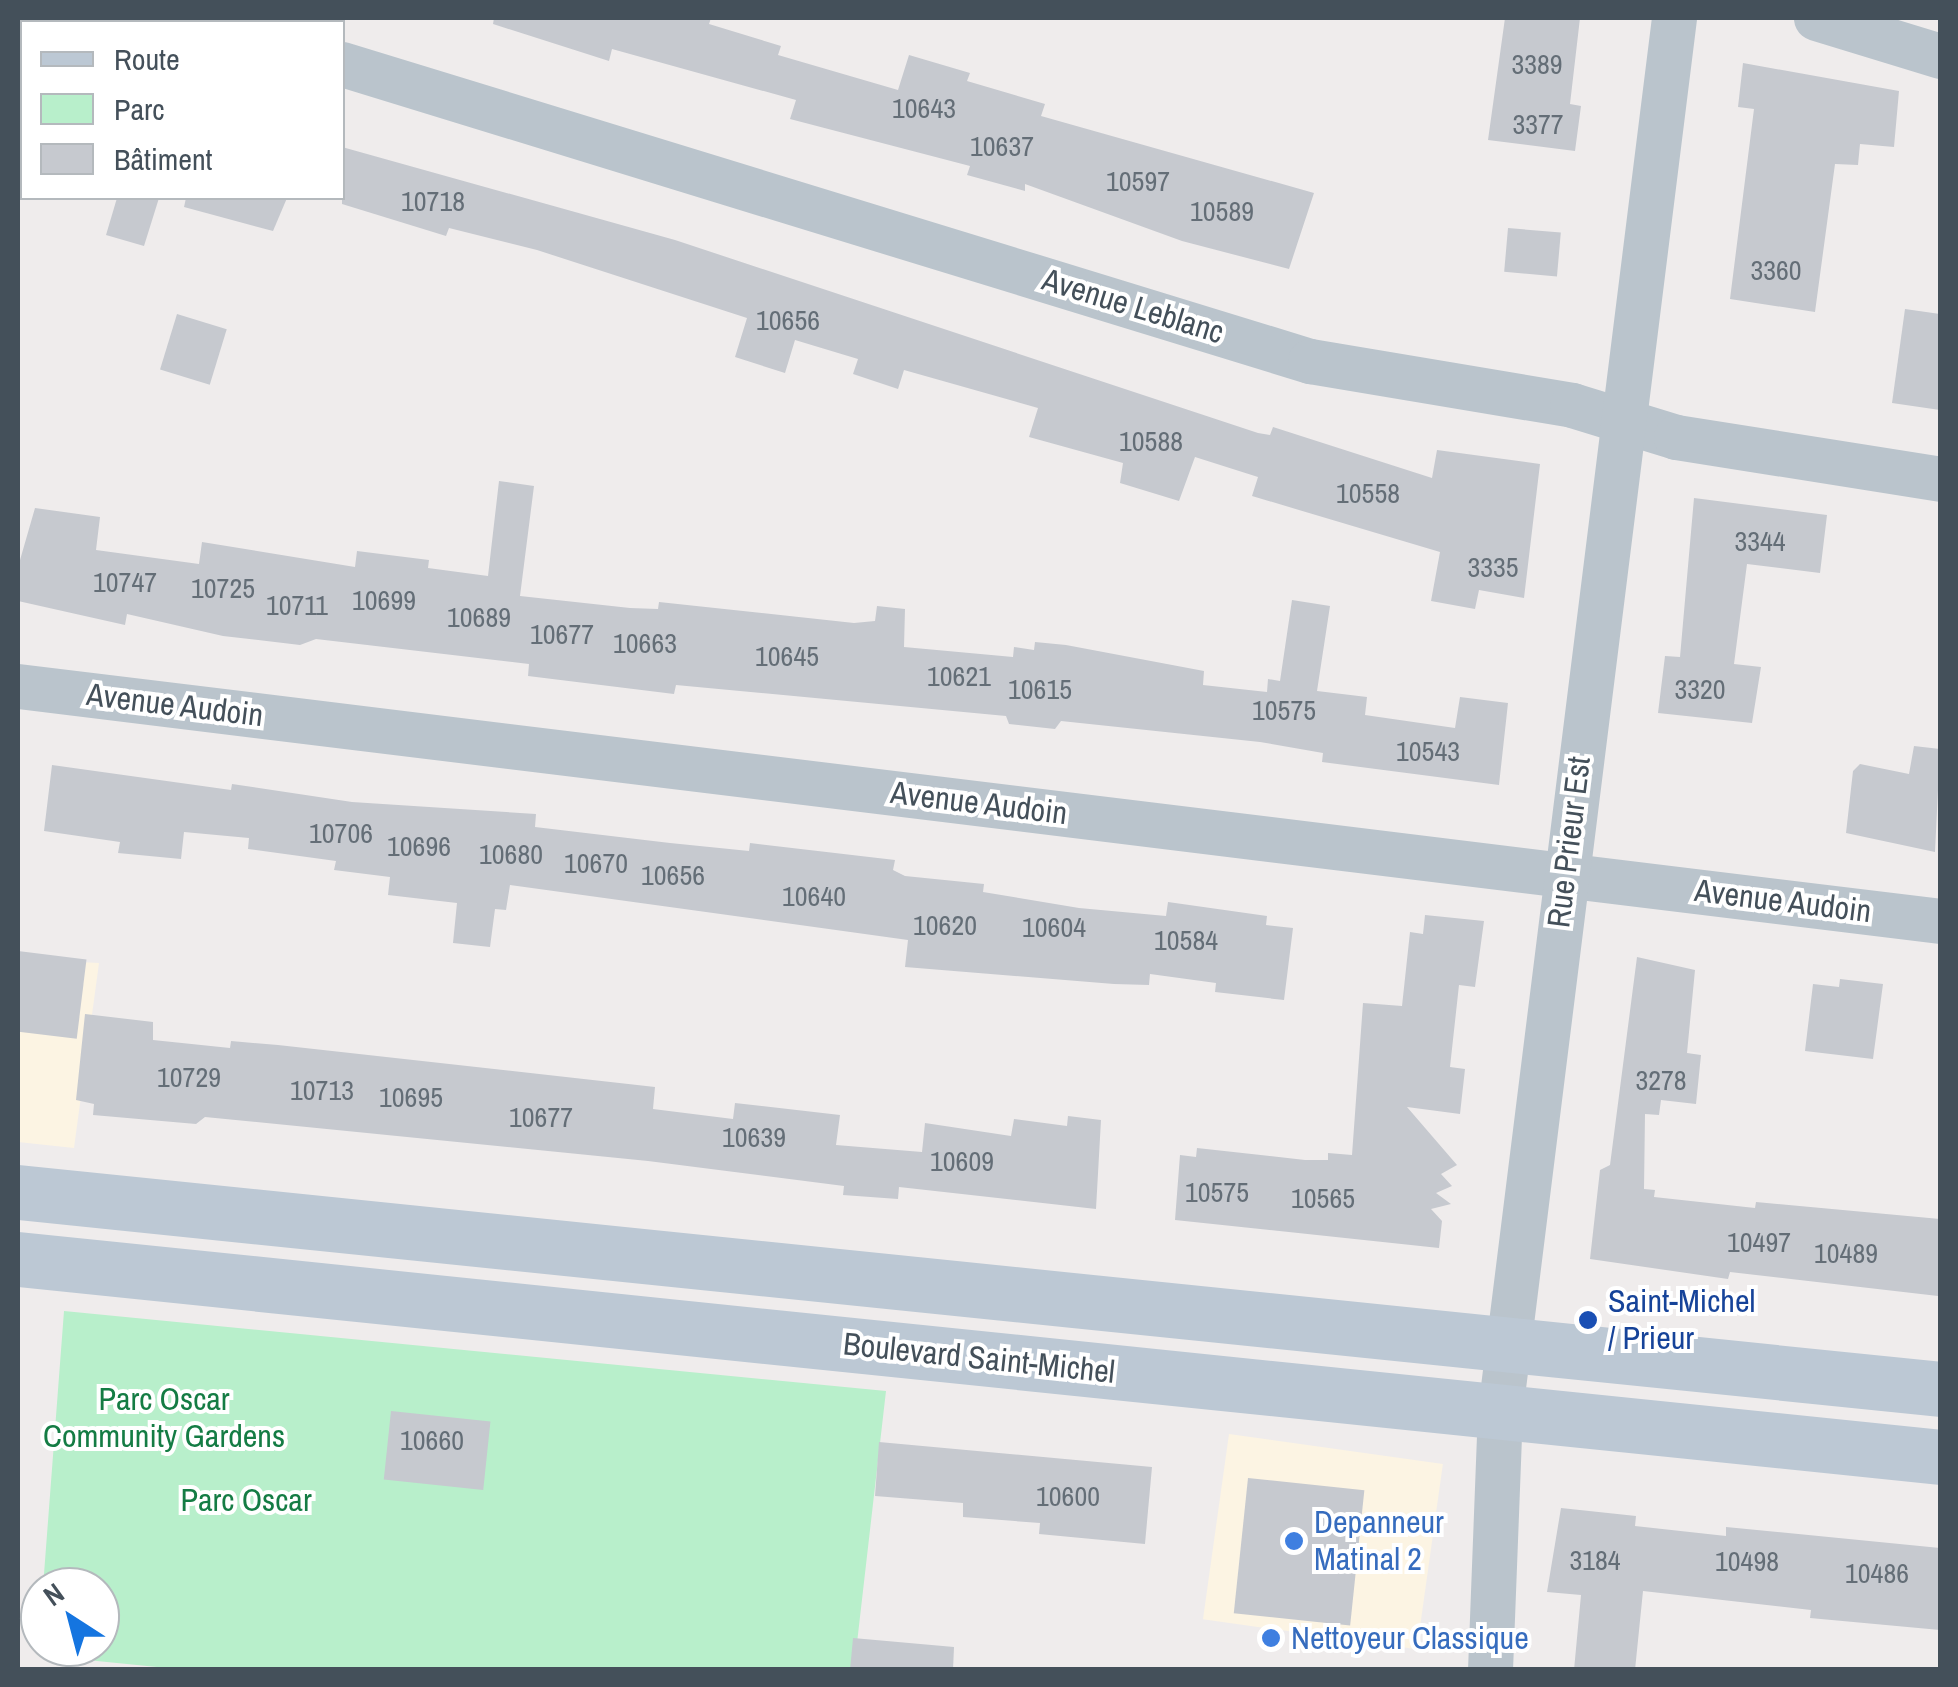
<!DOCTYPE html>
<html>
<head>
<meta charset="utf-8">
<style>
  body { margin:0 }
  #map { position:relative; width:1958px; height:1687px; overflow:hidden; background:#efecec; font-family:"Archivo Narrow",sans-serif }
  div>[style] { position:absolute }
  .commercial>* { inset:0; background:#fcf4e3; transform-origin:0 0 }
  .green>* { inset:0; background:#b8efcb }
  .building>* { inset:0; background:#c6c9cf; transform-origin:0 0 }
  .street>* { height:45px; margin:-22.5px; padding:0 22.5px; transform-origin:22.5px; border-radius:22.5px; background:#bac4cc }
  .secondary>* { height:55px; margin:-27.5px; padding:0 27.5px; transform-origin:27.5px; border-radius:27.5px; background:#bcc8d4 }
  .dots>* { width:28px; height:28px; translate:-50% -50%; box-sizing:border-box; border:5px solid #fff; border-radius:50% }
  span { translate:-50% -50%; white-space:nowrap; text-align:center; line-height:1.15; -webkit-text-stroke:8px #fff; paint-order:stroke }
  .number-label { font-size:28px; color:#646e77 }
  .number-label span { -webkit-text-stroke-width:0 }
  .street-label { font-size:32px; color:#44505a }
  .transit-label { font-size:32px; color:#164399 }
  .left { translate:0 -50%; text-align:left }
  .park-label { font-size:32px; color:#147c44 }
  .shop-label { font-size:32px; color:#366cbe }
  .frame { position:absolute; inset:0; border:20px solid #44505a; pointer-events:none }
  .legend { position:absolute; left:20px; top:20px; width:325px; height:180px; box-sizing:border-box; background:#fff; border:2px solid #b4b9bd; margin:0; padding:12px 18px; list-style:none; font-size:30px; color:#44505a }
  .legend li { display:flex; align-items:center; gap:20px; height:50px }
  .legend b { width:50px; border:2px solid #b4b9bd }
  .north { position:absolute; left:20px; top:1567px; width:100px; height:100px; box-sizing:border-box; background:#fff; border:2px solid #b4b9bd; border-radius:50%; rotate:324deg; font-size:28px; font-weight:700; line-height:40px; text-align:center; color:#44505a }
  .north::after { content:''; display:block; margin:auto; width:35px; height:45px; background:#1575e0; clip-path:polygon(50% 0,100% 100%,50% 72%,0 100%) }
</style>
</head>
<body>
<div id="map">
  <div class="commercial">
    <i style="clip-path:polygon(18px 959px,99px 963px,74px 1148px,18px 1142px)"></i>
    <i style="left:1229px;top:1434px;width:216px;height:187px;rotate:8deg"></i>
  </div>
  <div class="green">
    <i style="clip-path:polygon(64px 1311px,886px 1391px,854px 1669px,187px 1670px,37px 1655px,40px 1621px,40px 1647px,100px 1647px,100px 1587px,43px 1587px)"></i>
  </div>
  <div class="building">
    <i style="clip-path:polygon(494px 18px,711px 18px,709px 24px,781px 46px,778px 55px,898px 90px,909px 55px,970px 73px,967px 81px,1045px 104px,1041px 116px,1314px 193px,1289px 269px,1182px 241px,1025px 184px,1025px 191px,967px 175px,970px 166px,790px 119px,796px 100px,612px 49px,609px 61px,493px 24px)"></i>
    <i style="clip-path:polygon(1505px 18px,1580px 18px,1570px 104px,1581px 106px,1575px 151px,1488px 140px)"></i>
    <i style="clip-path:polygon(1743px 63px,1899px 91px,1894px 147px,1860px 144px,1858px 165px,1835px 164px,1815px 312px,1730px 299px,1754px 109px,1738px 107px)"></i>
    <i style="clip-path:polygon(342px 147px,675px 240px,1258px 433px,1270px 435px,1273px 427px,1432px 478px,1437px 450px,1540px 464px,1524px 598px,1479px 590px,1475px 609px,1431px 601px,1440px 552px,1252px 496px,1258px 477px,1195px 457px,1179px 501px,1120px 483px,1123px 463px,1029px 437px,1038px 408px,904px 370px,898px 389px,853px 374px,858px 359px,795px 340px,785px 373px,735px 357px,747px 318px,537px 250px,449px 228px,446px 236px,342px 204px)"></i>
    <i style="clip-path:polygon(117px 198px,159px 198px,144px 246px,106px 235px)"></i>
    <i style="clip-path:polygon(186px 198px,287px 198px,273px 231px,184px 207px)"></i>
    <i style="left:1508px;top:228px;width:53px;height:44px;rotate:5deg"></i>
    <i style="clip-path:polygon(1905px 309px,1940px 314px,1940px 410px,1892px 403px)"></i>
    <i style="left:177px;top:314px;width:52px;height:58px;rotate:17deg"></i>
    <i style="clip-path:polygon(499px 481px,534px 486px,520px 596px,630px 608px,658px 609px,659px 602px,854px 623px,875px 621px,877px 606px,905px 609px,904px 647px,1013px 657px,1014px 647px,1034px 650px,1035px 642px,1066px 645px,1204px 671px,1203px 685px,1267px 692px,1268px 679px,1280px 681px,1292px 600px,1330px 606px,1317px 691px,1367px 697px,1365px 715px,1455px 728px,1460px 697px,1508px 703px,1499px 785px,1322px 762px,1323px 753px,1260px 742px,1061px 721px,1055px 729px,1009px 724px,1006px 716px,676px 685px,674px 694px,528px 676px,529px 664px,316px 639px,300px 645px,223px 636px,127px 614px,125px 625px,18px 601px,18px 567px,35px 508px,100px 517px,96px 550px,199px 564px,202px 542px,355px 567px,357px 551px,429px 560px,428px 568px,488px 576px)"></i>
    <i style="clip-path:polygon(1694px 498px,1827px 515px,1820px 573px,1747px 564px,1734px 664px,1761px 667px,1752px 723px,1658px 713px,1665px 656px,1680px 657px)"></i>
    <i style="clip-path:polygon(1914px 746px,1940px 749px,1935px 852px,1846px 833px,1853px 771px,1860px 764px,1909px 774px)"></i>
    <i style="clip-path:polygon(52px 765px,231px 790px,232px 784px,352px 802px,536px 814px,535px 827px,670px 843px,749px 851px,750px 843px,895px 860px,893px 870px,905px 876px,984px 884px,983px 892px,1079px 908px,1166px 916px,1168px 902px,1267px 916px,1266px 925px,1293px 928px,1284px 1000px,1215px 992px,1216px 983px,1150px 974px,1149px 985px,1114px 984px,905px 967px,908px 940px,510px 885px,506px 910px,495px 909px,490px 947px,453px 943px,457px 903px,388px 895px,390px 877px,334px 870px,336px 861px,248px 849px,249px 838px,184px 832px,181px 859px,118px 853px,120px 842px,44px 831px)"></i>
    <i style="clip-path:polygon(1425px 915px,1484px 921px,1475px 987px,1459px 985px,1450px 1067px,1465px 1069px,1460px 1114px,1407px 1107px,1457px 1165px,1441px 1174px,1452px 1186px,1436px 1193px,1451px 1204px,1431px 1209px,1442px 1221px,1439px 1248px,1175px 1220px,1180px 1155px,1196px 1157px,1197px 1148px,1305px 1160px,1328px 1160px,1328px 1153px,1352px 1155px,1363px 1003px,1402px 1006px,1410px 932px,1423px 934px)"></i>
    <i style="left:18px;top:951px;width:69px;height:80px;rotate:7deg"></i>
    <i style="clip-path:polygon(1637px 957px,1695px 970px,1687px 1053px,1701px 1055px,1696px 1104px,1661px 1100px,1659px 1115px,1645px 1114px,1644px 1189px,1655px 1190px,1654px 1197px,1755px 1208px,1756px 1202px,1940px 1219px,1938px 1296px,1730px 1272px,1728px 1279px,1590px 1259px,1600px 1170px,1610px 1165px)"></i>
    <i style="clip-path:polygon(1840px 979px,1883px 984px,1873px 1059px,1805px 1051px,1813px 984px,1839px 987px)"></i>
    <i style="clip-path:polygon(85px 1014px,153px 1022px,153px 1040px,230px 1048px,231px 1041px,278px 1045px,655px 1087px,653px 1109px,733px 1119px,735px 1103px,840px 1115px,836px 1145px,922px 1152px,925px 1123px,1011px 1136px,1014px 1119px,1067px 1126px,1068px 1116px,1101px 1120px,1096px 1209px,899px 1187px,898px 1199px,843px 1195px,844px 1186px,648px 1161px,205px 1117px,196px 1124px,93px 1115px,94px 1104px,76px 1100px)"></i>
    <i style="left:391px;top:1411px;width:100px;height:69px;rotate:6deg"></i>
    <i style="clip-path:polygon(879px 1442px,1152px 1467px,1145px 1544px,1039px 1534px,1040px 1523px,963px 1517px,963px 1503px,875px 1496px)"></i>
    <i style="left:1248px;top:1478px;width:117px;height:136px;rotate:6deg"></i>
    <i style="clip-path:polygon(1561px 1508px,1636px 1516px,1635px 1526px,1726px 1536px,1726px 1527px,1940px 1548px,1940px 1630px,1810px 1618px,1811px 1610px,1643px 1591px,1635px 1670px,1574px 1670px,1581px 1595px,1547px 1592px)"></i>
    <i style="clip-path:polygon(853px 1638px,954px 1647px,953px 1670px,850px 1670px)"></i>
  </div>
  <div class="street">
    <i style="left:191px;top:18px;width:16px;rotate:14deg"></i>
    <i style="left:1816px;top:18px;width:130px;rotate:17deg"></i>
    <i style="left:342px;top:64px;width:1013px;rotate:17.06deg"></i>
    <i style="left:1310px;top:361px;width:266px;rotate:9.5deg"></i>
    <i style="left:1572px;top:405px;width:109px;rotate:17.1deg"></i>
    <i style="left:1676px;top:437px;width:267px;rotate:9deg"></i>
    <i style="left:18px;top:686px;width:1936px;rotate:6.97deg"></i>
    <i style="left:1490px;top:1670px;width:259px;rotate:-87.8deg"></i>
    <i style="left:1500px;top:1411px;width:1404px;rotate:-82.88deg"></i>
  </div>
  <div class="secondary">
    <i style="left:18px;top:1192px;width:1932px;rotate:5.85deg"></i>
    <i style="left:18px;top:1259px;width:1932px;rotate:5.88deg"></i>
  </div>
  <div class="dots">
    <i style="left:1588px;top:1320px;background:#1a4fb4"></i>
    <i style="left:1294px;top:1541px;background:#3f7fe0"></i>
    <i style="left:1271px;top:1638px;background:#3f7fe0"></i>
  </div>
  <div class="number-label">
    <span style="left:1537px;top:64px">3389</span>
    <span style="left:924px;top:108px">10643</span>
    <span style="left:1538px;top:124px">3377</span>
    <span style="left:1002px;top:146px">10637</span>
    <span style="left:1138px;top:181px">10597</span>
    <span style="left:433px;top:201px">10718</span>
    <span style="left:1222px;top:211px">10589</span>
    <span style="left:1776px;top:270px">3360</span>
    <span style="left:788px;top:320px">10656</span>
    <span style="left:1151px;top:441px">10588</span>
    <span style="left:1368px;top:493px">10558</span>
    <span style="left:1760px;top:541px">3344</span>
    <span style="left:1493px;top:567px">3335</span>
    <span style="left:125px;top:582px">10747</span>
    <span style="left:223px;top:588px">10725</span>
    <span style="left:384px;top:600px">10699</span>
    <span style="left:297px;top:605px">10711</span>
    <span style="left:479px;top:617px">10689</span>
    <span style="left:562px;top:634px">10677</span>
    <span style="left:645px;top:643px">10663</span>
    <span style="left:787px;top:656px">10645</span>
    <span style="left:959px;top:676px">10621</span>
    <span style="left:1040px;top:689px">10615</span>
    <span style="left:1700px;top:689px">3320</span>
    <span style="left:1284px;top:710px">10575</span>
    <span style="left:1428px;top:751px">10543</span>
    <span style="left:341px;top:833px">10706</span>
    <span style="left:419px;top:846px">10696</span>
    <span style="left:511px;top:854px">10680</span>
    <span style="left:596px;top:863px">10670</span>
    <span style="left:673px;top:875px">10656</span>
    <span style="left:814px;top:896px">10640</span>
    <span style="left:945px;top:925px">10620</span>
    <span style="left:1054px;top:927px">10604</span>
    <span style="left:1186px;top:940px">10584</span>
    <span style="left:189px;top:1077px">10729</span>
    <span style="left:1661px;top:1080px">3278</span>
    <span style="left:322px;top:1090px">10713</span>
    <span style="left:411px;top:1097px">10695</span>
    <span style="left:541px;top:1117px">10677</span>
    <span style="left:754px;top:1137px">10639</span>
    <span style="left:962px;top:1161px">10609</span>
    <span style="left:1217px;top:1192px">10575</span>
    <span style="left:1323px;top:1198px">10565</span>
    <span style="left:1759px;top:1242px">10497</span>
    <span style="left:1846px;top:1253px">10489</span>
    <span style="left:432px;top:1440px">10660</span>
    <span style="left:1068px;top:1496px">10600</span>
    <span style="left:1595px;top:1560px">3184</span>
    <span style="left:1747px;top:1561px">10498</span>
    <span style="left:1877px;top:1573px">10486</span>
  </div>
  <div class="street-label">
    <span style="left:1133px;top:306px;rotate:17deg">Avenue Leblanc</span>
    <span style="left:175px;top:705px;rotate:7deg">Avenue Audoin</span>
    <span style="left:979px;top:803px;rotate:7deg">Avenue Audoin</span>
    <span style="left:1569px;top:842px;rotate:-83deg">Rue Prieur Est</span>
    <span style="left:1783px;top:901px;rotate:7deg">Avenue Audoin</span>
    <span style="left:979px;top:1358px;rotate:6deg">Boulevard Saint-Michel</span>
  </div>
  <div class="transit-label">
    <span class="left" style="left:1608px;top:1320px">Saint-Michel<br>/ Prieur</span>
  </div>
  <div class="park-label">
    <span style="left:164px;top:1418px">Parc Oscar<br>Community Gardens</span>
    <span style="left:246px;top:1500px">Parc Oscar</span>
  </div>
  <div class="shop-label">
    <span class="left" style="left:1314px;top:1541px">Depanneur<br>Matinal 2</span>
    <span class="left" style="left:1291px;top:1638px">Nettoyeur Classique</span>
  </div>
  <div class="frame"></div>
  <ul class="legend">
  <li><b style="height:12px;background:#bcc8d4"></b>Route</li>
  <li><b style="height:28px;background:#b8efcb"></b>Parc</li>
  <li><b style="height:28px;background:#c6c9cf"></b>Bâtiment</li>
  </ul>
  <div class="north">N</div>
</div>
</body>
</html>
